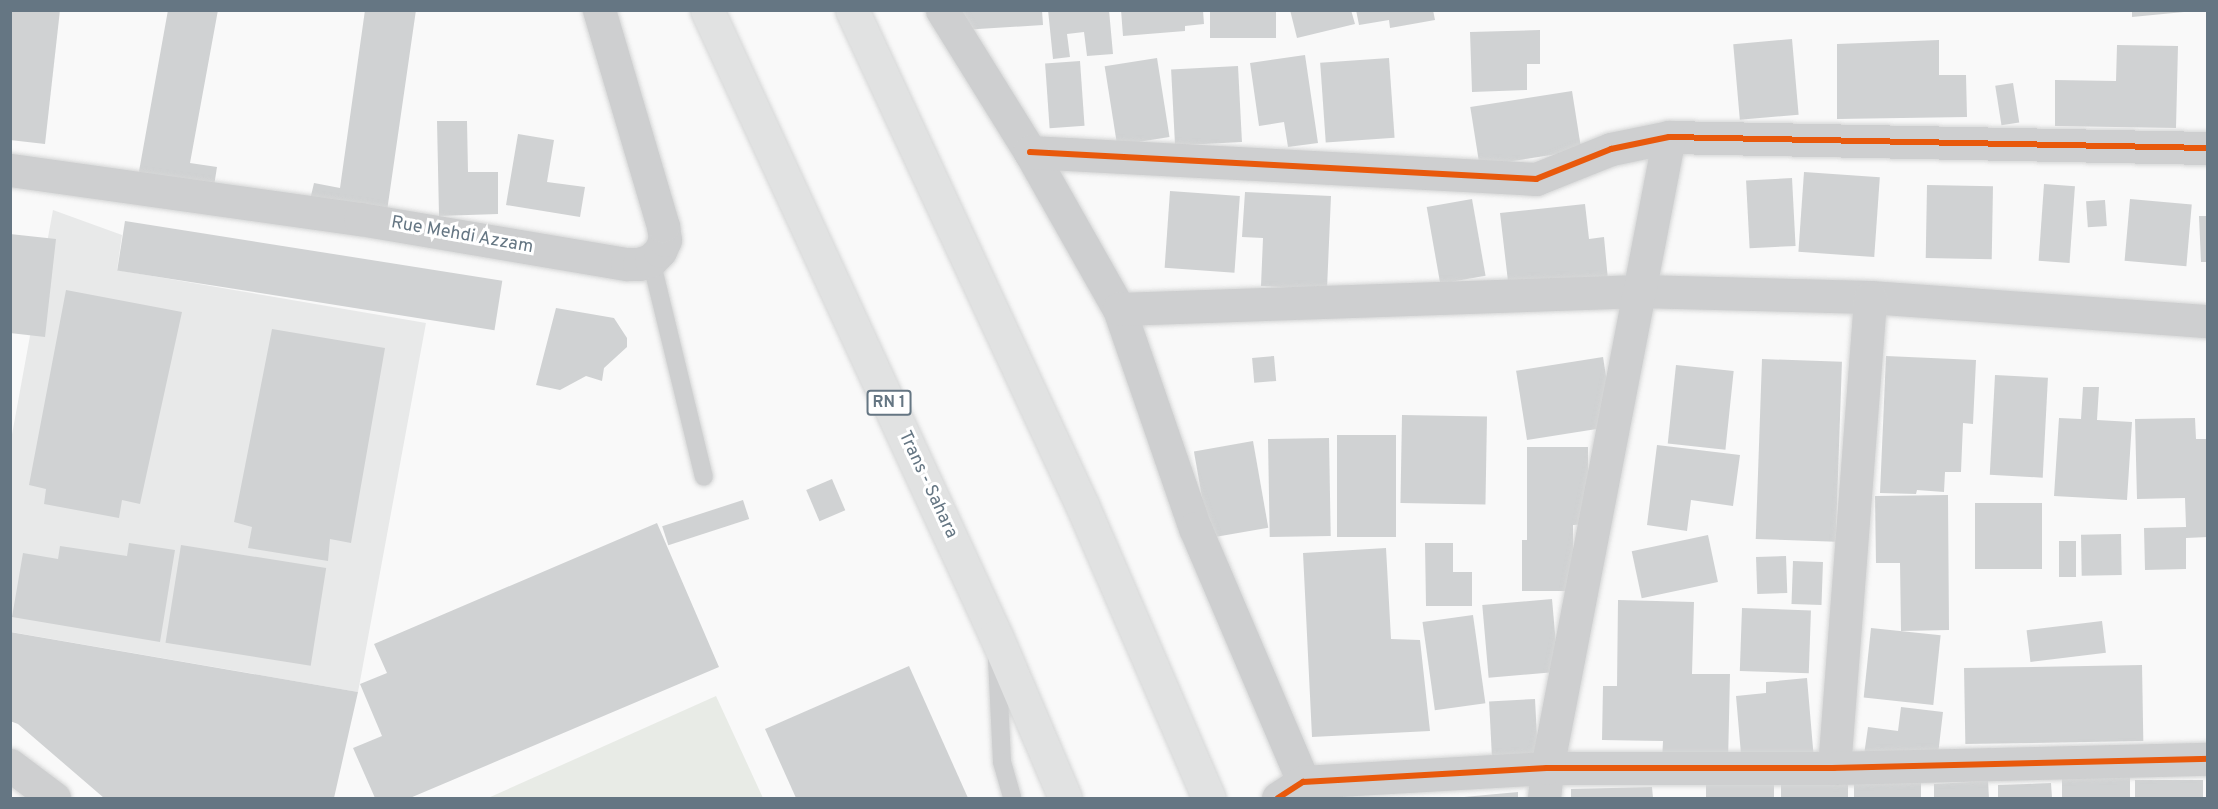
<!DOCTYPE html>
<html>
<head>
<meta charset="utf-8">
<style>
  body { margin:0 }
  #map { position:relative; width:2218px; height:809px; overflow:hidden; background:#f9f9f9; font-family:Overpass,sans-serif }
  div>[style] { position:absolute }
  .built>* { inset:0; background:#e8e9e9 }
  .green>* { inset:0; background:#e8ebe6 }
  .building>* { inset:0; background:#d0d2d3; transform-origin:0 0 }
  .roads { filter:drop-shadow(0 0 2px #d5d6d6) drop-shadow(0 0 2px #d5d6d6) }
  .service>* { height:18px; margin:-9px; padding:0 9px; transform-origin:9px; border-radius:9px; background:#cecfd0 }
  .minor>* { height:33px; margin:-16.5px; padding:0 16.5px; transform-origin:16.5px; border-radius:16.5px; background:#cecfd0 }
  .tertiary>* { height:33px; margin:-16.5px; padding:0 16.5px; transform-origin:16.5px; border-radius:16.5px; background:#cecfd0 }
  .trunk>* { height:33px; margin:-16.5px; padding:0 16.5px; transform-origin:16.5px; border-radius:16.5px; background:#e1e2e2 }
  .cycleway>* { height:6px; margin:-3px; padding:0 3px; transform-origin:3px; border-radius:3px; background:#e8590c }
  span { translate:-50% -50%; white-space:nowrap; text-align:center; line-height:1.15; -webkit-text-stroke:6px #fff; paint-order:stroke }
  .shield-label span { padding:2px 4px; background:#fff; border:2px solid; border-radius:4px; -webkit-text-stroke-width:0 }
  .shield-label { font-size:16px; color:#657683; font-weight:700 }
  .street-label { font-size:18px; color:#657683 }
  .frame { position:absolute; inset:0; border:12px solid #657683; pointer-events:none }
</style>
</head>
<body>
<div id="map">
  <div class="built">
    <i style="clip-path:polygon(53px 210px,122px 235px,117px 270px,426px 323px,358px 692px,11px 632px,11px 440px)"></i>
  </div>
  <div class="green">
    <i style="clip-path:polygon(716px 696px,763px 798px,488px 798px)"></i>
  </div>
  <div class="building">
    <i style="clip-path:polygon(10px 10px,60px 10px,45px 144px,10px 140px)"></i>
    <i style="clip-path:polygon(168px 10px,218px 10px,190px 163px,217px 167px,214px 186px,138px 177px)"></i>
    <i style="clip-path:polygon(365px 10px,416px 10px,387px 211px,310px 200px,314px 183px,340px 188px)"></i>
    <i style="clip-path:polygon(960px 10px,1042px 10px,1043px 25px,962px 30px)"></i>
    <i style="clip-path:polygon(1048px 10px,1109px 10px,1113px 54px,1087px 56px,1084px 32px,1067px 34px,1070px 57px,1053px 59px)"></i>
    <i style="clip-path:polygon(1121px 10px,1203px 10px,1204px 24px,1185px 26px,1185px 31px,1123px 36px)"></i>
    <i style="left:1210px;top:10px;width:66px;height:28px"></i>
    <i style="clip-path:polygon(1290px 10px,1351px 10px,1355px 24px,1297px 38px)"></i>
    <i style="clip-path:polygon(1356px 10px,1433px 10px,1435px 20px,1390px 28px,1389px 20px,1359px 25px)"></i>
    <i style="clip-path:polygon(2132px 10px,2184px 10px,2184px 12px,2132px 17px)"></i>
    <i style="clip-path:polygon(1540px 30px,1540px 64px,1527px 64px,1527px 90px,1472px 92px,1470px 32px)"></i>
    <i style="left:1792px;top:39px;width:76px;height:59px;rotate:85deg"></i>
    <i style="clip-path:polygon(1939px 40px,1939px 75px,1966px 75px,1967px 117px,1837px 119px,1837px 44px)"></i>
    <i style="clip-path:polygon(2117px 45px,2178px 46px,2176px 128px,2055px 126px,2055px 80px,2116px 81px)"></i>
    <i style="clip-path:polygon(1305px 55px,1318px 143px,1288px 147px,1284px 122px,1259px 126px,1250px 63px)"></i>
    <i style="left:1157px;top:58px;width:80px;height:53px;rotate:81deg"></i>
    <i style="left:1389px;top:58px;width:80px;height:69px;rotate:86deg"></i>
    <i style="left:1080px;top:61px;width:65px;height:35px;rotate:86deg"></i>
    <i style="left:1238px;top:66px;width:76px;height:67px;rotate:87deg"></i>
    <i style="left:2013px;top:83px;width:40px;height:18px;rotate:81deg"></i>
    <i style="left:1572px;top:91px;width:60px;height:103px;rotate:81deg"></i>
    <i style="clip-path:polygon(437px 121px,467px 121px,468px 172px,498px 172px,498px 214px,439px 216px)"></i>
    <i style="clip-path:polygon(518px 134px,554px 140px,547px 182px,585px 187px,580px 217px,506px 205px)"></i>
    <i style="left:1804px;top:172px;width:76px;height:80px;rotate:4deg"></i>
    <i style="left:1792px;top:178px;width:68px;height:46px;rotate:87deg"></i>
    <i style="left:2044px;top:184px;width:31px;height:77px;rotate:4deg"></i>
    <i style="left:1927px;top:185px;width:66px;height:73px;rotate:1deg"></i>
    <i style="left:1170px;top:191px;width:70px;height:77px;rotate:4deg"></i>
    <i style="clip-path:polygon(1245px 192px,1331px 196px,1327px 289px,1261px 286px,1263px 238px,1242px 237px)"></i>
    <i style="left:1472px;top:199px;width:78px;height:46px;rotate:80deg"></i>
    <i style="left:2130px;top:199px;width:62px;height:62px;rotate:5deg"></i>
    <i style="left:2105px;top:200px;width:26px;height:19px;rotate:86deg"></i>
    <i style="clip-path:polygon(1585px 204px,1589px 239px,1604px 237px,1608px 280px,1509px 290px,1500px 213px)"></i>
    <i style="clip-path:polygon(2199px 216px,2208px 216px,2208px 262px,2201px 262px)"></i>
    <i style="left:125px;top:221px;width:382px;height:50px;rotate:9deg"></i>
    <i style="clip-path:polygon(10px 234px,56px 239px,45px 337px,10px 333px)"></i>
    <i style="clip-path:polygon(66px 290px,182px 312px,140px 504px,122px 500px,119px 518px,44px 504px,46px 489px,29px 485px)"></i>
    <i style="clip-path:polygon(556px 308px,614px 318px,627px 338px,627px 347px,604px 368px,602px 381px,586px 376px,560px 390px,536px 385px)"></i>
    <i style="clip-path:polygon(272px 329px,385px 348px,351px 543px,330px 539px,328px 561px,248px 548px,252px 527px,234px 522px)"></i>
    <i style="left:1274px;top:356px;width:25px;height:22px;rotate:85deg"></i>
    <i style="clip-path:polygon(1886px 356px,1976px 360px,1973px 424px,1963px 423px,1961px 472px,1945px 472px,1944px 492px,1917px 490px,1916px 494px,1880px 493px)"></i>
    <i style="left:1603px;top:357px;width:70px;height:88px;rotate:81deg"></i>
    <i style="left:1762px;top:359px;width:80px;height:180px;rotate:2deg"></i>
    <i style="left:1676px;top:365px;width:58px;height:79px;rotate:6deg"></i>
    <i style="left:1995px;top:375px;width:53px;height:100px;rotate:3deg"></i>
    <i style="clip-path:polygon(2083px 387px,2099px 387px,2097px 420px,2132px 422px,2127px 500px,2054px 496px,2059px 418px,2081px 419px)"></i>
    <i style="left:1402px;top:415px;width:85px;height:88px;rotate:1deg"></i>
    <i style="clip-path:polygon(2195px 418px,2196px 439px,2208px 439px,2208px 537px,2186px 538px,2186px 569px,2145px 570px,2144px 528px,2186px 527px,2185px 498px,2137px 499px,2135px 419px)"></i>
    <i style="left:1337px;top:435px;width:59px;height:102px"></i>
    <i style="left:1329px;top:438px;width:98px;height:61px;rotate:89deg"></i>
    <i style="left:1253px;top:441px;width:88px;height:60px;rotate:80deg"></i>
    <i style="clip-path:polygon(1657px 445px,1740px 455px,1733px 506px,1691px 500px,1687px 531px,1647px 525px)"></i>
    <i style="clip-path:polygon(1527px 447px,1588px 447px,1588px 524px,1573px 525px,1573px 591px,1522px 591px,1522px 540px,1527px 540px)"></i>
    <i style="left:832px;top:479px;width:34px;height:28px;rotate:67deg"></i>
    <i style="clip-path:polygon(1948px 495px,1949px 630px,1901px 631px,1900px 563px,1876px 563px,1875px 496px)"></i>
    <i style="left:743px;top:500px;width:20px;height:85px;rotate:72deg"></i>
    <i style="left:1975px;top:503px;width:67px;height:66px"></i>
    <i style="clip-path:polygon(657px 523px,719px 667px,410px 798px,375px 798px,353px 748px,382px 736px,360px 684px,387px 673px,374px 644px)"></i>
    <i style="left:2121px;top:534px;width:41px;height:40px;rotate:89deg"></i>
    <i style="left:1708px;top:535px;width:48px;height:78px;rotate:78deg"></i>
    <i style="left:2059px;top:541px;width:17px;height:36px"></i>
    <i style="clip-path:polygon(129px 543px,175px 550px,160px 642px,12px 617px,23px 553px,58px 559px,60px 546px,127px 556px)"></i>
    <i style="clip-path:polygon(1425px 543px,1453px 543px,1453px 572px,1472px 572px,1472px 606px,1426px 606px)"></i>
    <i style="left:181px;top:545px;width:147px;height:99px;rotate:9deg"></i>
    <i style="clip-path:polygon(1386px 548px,1391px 639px,1420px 640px,1430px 731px,1312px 737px,1303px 553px)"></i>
    <i style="left:1786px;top:556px;width:37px;height:30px;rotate:88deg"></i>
    <i style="left:1793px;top:561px;width:30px;height:43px;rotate:2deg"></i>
    <i style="left:1552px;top:599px;width:73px;height:70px;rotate:85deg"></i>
    <i style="clip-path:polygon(1618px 600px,1694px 602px,1692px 674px,1730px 674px,1728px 762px,1662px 761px,1663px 741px,1602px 740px,1603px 686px,1617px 686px)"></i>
    <i style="left:1742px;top:608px;width:69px;height:63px;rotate:2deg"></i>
    <i style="left:1473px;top:615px;width:89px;height:51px;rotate:82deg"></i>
    <i style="left:2102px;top:621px;width:32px;height:76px;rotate:83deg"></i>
    <i style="left:1871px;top:628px;width:70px;height:70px;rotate:6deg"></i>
    <i style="clip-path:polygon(10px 632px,358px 692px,334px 798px,104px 798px,18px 724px,10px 721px)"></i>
    <i style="left:2142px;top:665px;width:76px;height:178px;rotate:89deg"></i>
    <i style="clip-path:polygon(909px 666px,968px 798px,796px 798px,765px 729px)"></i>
    <i style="clip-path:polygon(1807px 678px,1814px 760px,1742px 766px,1736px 696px,1766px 693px,1766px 682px)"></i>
    <i style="left:1535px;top:699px;width:62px;height:46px;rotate:87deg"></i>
    <i style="clip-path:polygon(1901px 707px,1943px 712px,1937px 763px,1864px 755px,1868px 727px,1898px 731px)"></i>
    <i style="left:1781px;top:775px;width:67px;height:23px"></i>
    <i style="left:2062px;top:775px;width:68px;height:23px"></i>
    <i style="left:1706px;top:777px;width:68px;height:21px"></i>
    <i style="left:1854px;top:778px;width:67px;height:20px"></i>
    <i style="left:2135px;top:780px;width:68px;height:18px"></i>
    <i style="clip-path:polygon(1988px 781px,1989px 798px,1934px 798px,1934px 784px)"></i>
    <i style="clip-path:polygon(2051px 783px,2052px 798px,1998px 798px,1998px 785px)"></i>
    <i style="clip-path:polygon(1652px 787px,1653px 798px,1571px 798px,1571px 789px)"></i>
    <i style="clip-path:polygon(1518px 792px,1518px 798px,1464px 798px,1464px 797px)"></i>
  </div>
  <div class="roads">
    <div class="service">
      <i style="left:651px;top:260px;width:223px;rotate:76.3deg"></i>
      <i style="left:997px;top:659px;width:103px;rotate:87.2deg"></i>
      <i style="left:1002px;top:762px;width:37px;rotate:74deg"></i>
    </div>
    <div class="minor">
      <i style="left:942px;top:10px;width:167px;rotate:58.2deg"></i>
      <i style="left:1030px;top:152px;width:180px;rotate:60.5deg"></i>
      <i style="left:1119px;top:309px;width:232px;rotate:70.9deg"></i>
      <i style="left:1195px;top:528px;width:293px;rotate:66.9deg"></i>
      <i style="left:1030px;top:152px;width:507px;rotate:3.05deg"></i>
      <i style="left:1536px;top:179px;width:81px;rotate:-21.8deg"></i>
      <i style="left:1611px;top:149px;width:59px;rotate:-11.7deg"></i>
      <i style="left:1669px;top:137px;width:539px;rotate:1.17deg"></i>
      <i style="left:10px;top:170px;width:353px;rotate:8deg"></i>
      <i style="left:360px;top:219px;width:271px;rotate:9.6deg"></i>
      <i style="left:627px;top:264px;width:12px"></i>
      <i style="left:639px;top:264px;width:13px;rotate:-18deg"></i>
      <i style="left:651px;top:260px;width:13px;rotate:-45deg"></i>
      <i style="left:660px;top:251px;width:12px;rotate:-66deg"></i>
      <i style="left:665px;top:240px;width:14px;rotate:-98deg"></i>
      <i style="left:663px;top:226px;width:225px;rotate:-106.5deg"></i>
      <i style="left:1119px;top:309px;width:520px;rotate:-1.98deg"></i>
      <i style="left:1639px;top:291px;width:231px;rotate:1.5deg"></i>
      <i style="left:1870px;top:297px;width:339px;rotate:4.1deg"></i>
      <i style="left:1834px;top:768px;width:472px;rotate:-85.6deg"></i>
      <i style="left:1278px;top:798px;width:30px;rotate:-33deg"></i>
      <i style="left:1303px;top:782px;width:244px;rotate:-3.3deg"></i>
      <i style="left:1547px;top:768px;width:287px"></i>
      <i style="left:1834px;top:768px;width:374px;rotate:-1.4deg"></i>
      <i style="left:1544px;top:798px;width:30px;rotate:-84deg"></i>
      <i style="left:1547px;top:768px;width:643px;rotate:-79.06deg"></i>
    </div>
    <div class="tertiary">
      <i style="left:10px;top:765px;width:55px;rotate:36.9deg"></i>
    </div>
    <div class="trunk">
      <i style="left:707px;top:10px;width:689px;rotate:65.22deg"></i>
      <i style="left:996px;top:636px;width:176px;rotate:66.9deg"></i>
      <i style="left:852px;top:10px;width:546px;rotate:65.08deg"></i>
      <i style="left:1082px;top:505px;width:319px;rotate:66.6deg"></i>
    </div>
  </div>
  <div class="cycleway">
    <i style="left:1030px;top:152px;width:507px;rotate:3.05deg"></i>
    <i style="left:1536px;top:179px;width:81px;rotate:-21.8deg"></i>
    <i style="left:1611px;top:149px;width:59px;rotate:-11.7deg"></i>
    <i style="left:1669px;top:137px;width:539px;rotate:1.17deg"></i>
    <i style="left:1278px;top:798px;width:30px;rotate:-33deg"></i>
    <i style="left:1303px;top:782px;width:244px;rotate:-3.3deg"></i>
    <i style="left:1547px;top:768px;width:287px"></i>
    <i style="left:1834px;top:768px;width:374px;rotate:-1.4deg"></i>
  </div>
  <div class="shield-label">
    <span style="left:889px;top:403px">RN 1</span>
  </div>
  <div class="street-label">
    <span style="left:462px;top:236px;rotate:10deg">Rue Mehdi Azzam</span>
    <span style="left:927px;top:485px;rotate:65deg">Trans - Sahara</span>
  </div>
  <div class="frame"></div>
</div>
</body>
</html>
